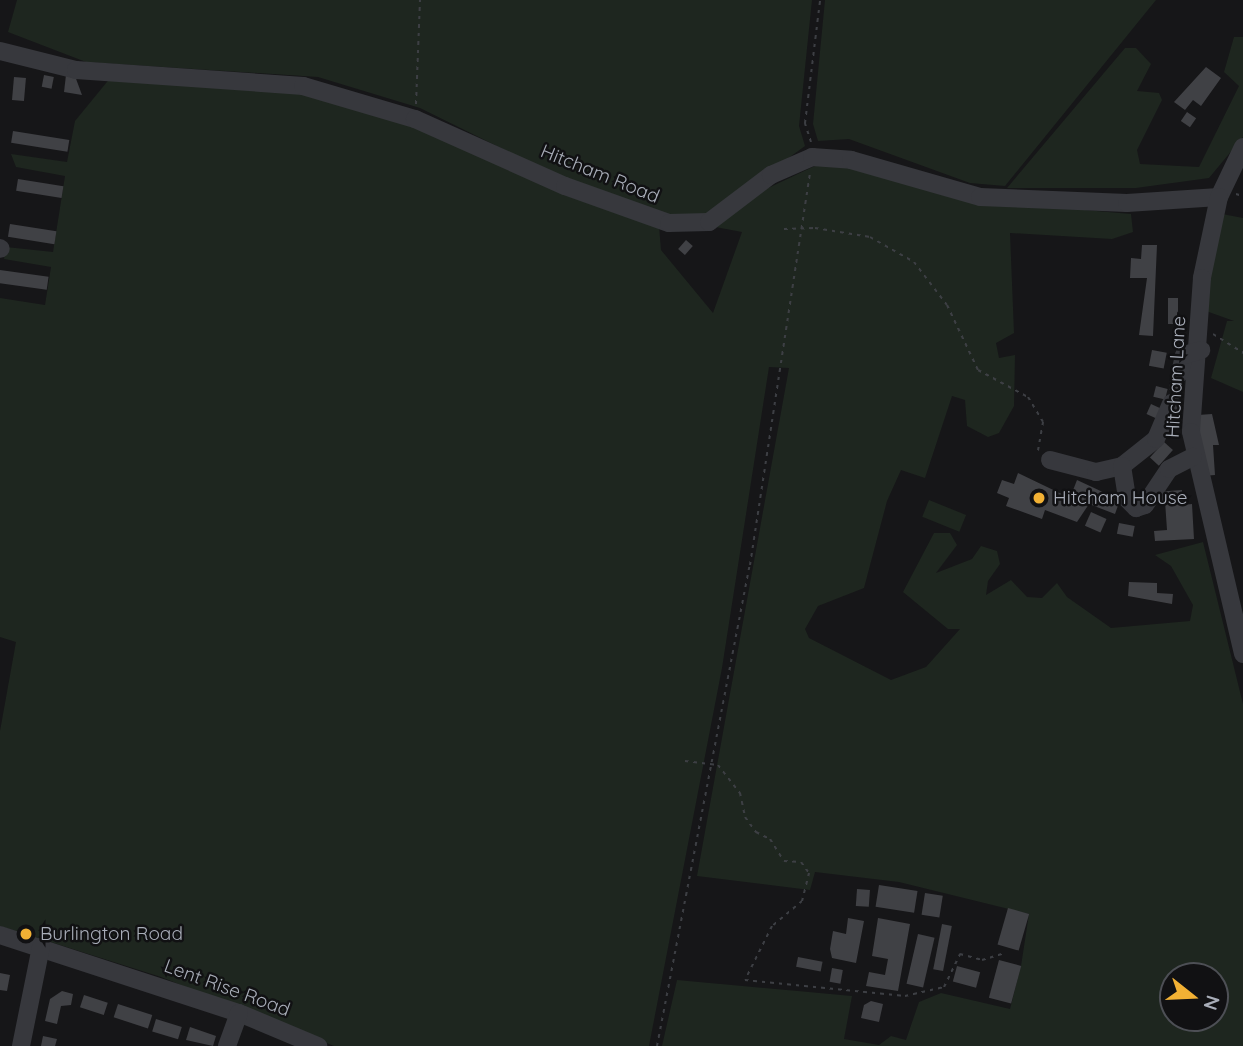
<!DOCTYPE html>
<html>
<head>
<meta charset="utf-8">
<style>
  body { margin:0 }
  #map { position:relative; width:1243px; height:1046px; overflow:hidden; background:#161618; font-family:Quicksand,sans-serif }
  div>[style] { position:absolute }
  .green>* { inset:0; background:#1e261f; transform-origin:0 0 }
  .building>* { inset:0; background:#404145; transform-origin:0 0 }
  .path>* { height:2px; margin-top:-1px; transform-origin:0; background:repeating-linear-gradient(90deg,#3d3f44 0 3.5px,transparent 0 8.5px) }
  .minor>* { height:18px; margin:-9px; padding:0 9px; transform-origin:9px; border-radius:9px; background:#37383d }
  .path-bridge>* { height:2px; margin-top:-1px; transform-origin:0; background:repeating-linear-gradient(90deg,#3d3f44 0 3.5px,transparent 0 8.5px) }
  .dots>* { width:19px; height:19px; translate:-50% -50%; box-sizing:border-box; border:4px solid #111113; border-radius:50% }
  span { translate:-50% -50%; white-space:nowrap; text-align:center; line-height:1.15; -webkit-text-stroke:5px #111113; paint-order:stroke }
  .street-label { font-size:19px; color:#a8adb8 }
  .poi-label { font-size:19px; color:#a8adb8 }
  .left { translate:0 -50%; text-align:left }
  .north { position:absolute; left:1159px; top:962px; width:70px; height:70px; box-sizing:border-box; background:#111113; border:2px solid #4d4f55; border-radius:50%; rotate:108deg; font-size:19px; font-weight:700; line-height:28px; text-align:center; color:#a8adb8 }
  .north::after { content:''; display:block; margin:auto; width:24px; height:32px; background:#f2b134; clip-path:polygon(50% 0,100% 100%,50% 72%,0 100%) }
</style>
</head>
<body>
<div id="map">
  <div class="green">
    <i style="clip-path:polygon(17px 0,812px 0,799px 126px,805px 146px,725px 204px,697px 219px,675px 218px,570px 182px,420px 108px,318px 77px,86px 62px,8px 32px)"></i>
    <i style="clip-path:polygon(825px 0,1156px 0,1005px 186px,970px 183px,849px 139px,818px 141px,813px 124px)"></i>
    <i style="clip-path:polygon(1234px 37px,1243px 37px,1243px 137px,1209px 178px,1136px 188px,1007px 188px,1125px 48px,1136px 48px,1151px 64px,1137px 91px,1159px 93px,1162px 100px,1137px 150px,1140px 164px,1199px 167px,1239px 86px,1224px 72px)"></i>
    <i style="clip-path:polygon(evenodd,111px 77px,283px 86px,415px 124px,659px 226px,661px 250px,713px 313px,742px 232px,710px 226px,760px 192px,819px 164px,851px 166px,958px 199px,1131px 214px,1133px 232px,1112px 239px,1010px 233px,1014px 333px,996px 343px,999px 358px,1015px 355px,1014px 406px,999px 433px,988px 437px,967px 426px,965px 400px,952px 396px,925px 478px,901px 470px,887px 501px,864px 588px,818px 606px,805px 629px,809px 638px,891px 680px,926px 667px,960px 629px,948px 629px,903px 592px,934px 533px,950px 533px,957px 545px,936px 573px,972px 559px,981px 546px,997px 551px,1000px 564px,988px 581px,986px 595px,1011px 580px,1027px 597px,1042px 598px,1057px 583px,1067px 597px,1111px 628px,1190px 621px,1193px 605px,1171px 566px,1155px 555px,1203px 542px,1243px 704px,1243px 1046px,662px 1046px,677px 980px,852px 996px,844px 1039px,879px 1045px,891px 1036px,906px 1040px,919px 1002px,941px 993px,1010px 1009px,1021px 966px,1029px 914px,899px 882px,815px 872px,810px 890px,697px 876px,789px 368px,769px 367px,722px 668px,649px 1046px,334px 1046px,161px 977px,0 926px,0 731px,16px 642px,0 637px,0 298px,45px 305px,51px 267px,4px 259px,6px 247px,53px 252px,65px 176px,16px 167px,11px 154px,67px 162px,75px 121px,111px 77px,1173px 976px,1215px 976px,1215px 1018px,1173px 1018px,1173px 976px)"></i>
    <i style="clip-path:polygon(1217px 213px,1243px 218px,1243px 392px,1211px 378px,1227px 321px,1234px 321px,1206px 311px)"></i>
    <i style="left:929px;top:500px;width:40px;height:18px;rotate:22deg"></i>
  </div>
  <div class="building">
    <i style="clip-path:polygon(1206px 67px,1221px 78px,1201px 106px,1193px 100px,1185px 110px,1174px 102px)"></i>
    <i style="left:44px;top:75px;width:10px;height:12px;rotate:11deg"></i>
    <i style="clip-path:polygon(66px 75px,75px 76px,82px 95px,64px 92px)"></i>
    <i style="left:14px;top:77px;width:12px;height:23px;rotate:5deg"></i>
    <i style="left:1187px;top:112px;width:11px;height:11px;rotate:34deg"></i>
    <i style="left:13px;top:131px;width:57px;height:12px;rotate:9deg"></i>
    <i style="left:18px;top:179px;width:46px;height:12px;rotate:9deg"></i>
    <i style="left:10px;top:224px;width:47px;height:13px;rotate:9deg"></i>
    <i style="left:686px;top:240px;width:9px;height:12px;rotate:41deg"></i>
    <i style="clip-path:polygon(1142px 245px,1157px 245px,1153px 336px,1139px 335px,1147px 278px,1130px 278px,1131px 258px,1141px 259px)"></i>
    <i style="left:0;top:270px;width:49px;height:13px;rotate:8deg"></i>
    <i style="left:1168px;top:298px;width:10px;height:26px"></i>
    <i style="left:1152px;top:350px;width:15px;height:16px;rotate:11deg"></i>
    <i style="left:1171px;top:378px;width:11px;height:12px;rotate:10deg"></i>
    <i style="left:1156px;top:386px;width:12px;height:11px;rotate:14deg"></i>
    <i style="left:1151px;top:404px;width:12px;height:11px;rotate:24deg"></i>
    <i style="clip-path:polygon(1212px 414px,1219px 445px,1213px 445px,1215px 475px,1202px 476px,1198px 415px)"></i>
    <i style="left:1164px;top:442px;width:12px;height:21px;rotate:42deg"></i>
    <i style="clip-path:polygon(1018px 473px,1070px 498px,1077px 480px,1120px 500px,1115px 514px,1089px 504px,1077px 522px,1045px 510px,1042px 519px,1006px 506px,1009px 498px,997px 493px,1002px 480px,1014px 484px)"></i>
    <i style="clip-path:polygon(1182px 490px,1183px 505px,1192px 504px,1194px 539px,1155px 541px,1154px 531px,1167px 530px,1165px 501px,1156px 502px,1155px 492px)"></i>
    <i style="left:1091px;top:512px;width:17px;height:15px;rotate:24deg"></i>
    <i style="left:1119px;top:523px;width:16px;height:11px;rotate:11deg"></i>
    <i style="clip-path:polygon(1129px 582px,1157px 583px,1157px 593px,1173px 594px,1172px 604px,1128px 596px)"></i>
    <i style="left:879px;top:885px;width:39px;height:22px;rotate:9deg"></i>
    <i style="left:857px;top:889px;width:13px;height:17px;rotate:4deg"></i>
    <i style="left:925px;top:893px;width:18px;height:22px;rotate:9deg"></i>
    <i style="left:1008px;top:908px;width:22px;height:38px;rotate:16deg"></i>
    <i style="clip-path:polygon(848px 918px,864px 921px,856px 963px,832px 958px,830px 949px,833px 931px,846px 934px)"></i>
    <i style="clip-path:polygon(878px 918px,910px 924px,898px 991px,866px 986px,869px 972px,885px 975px,888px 959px,872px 956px)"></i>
    <i style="left:942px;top:924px;width:10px;height:46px;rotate:11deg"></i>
    <i style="left:918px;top:934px;width:17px;height:51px;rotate:13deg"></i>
    <i style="left:798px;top:957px;width:25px;height:10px;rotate:11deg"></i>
    <i style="left:999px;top:960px;width:23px;height:39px;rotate:15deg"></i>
    <i style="left:957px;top:966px;width:24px;height:16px;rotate:15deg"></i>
    <i style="left:832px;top:968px;width:11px;height:14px;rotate:10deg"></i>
    <i style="clip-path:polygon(0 973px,10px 975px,7px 991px,0 990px)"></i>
    <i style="clip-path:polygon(62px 991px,73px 994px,71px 1005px,61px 1006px,57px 1024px,45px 1021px,50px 999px)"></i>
    <i style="left:84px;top:995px;width:25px;height:13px;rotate:18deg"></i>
    <i style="clip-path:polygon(871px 1001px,883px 1004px,879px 1022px,861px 1018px,864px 1005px)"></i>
    <i style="left:118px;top:1004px;width:36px;height:14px;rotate:18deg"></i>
    <i style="left:156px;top:1019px;width:27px;height:13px;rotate:17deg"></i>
    <i style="clip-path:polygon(190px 1027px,216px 1036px,213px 1046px,186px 1040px)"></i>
    <i style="clip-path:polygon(43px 1036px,57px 1039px,55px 1046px,41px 1046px)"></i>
  </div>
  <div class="path">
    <i style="left:416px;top:104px;width:104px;rotate:-87.8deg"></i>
    <i style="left:811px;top:142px;width:20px;rotate:-108deg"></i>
    <i style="left:805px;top:123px;width:124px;rotate:-83deg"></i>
    <i style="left:1236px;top:194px;width:7px;rotate:16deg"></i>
    <i style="left:815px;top:228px;width:56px;rotate:9.3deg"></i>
    <i style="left:870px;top:237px;width:51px;rotate:29.6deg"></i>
    <i style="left:914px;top:262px;width:54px;rotate:52.5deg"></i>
    <i style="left:947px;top:305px;width:72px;rotate:64.5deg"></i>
    <i style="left:978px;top:370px;width:57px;rotate:28.4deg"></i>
    <i style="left:1028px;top:397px;width:29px;rotate:59deg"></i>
    <i style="left:1043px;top:422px;width:29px;rotate:100deg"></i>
    <i style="left:1213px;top:334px;width:36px;rotate:32deg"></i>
    <i style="left:685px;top:761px;width:33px;rotate:7deg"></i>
    <i style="left:718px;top:765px;width:36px;rotate:52deg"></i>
    <i style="left:740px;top:793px;width:25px;rotate:78deg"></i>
    <i style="left:745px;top:817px;width:19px;rotate:54deg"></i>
    <i style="left:756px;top:832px;width:16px;rotate:27deg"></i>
    <i style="left:770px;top:839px;width:26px;rotate:58deg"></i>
    <i style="left:784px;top:861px;width:17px;rotate:3deg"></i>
    <i style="left:801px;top:862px;width:14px;rotate:54deg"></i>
    <i style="left:809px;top:873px;width:29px;rotate:104deg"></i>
    <i style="left:802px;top:901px;width:39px;rotate:140deg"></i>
    <i style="left:772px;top:926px;width:60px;rotate:116.6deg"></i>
    <i style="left:745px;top:980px;width:161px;rotate:5.7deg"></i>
    <i style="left:905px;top:996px;width:40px;rotate:-13deg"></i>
    <i style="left:944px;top:987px;width:37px;rotate:-64deg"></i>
    <i style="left:960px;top:954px;width:23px;rotate:15deg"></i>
    <i style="left:982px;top:960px;width:24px;rotate:-17deg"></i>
    <i style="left:657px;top:1046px;width:490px;rotate:-79.1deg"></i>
    <i style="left:750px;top:565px;width:395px;rotate:-81.3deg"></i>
  </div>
  <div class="minor">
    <i style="left:0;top:51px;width:78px;rotate:14deg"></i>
    <i style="left:76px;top:70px;width:228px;rotate:4deg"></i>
    <i style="left:303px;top:86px;width:117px;rotate:16.4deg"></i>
    <i style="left:415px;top:119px;width:164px;rotate:24.1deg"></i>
    <i style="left:565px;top:186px;width:110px;rotate:19.6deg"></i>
    <i style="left:669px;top:223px;width:40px;rotate:-1.4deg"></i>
    <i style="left:709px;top:222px;width:78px;rotate:-37.2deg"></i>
    <i style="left:771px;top:175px;width:45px;rotate:-23.7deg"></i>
    <i style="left:812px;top:157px;width:39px;rotate:4deg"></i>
    <i style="left:851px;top:160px;width:134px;rotate:16deg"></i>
    <i style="left:980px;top:197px;width:147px;rotate:2.3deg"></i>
    <i style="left:1127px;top:203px;width:92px;rotate:-3.7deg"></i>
    <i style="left:1243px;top:147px;width:55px;rotate:115.6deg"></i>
    <i style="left:1219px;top:197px;width:83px;rotate:101.9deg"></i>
    <i style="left:1202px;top:278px;width:154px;rotate:94.1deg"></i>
    <i style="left:1191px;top:432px;width:228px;rotate:76.8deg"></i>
    <i style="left:0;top:248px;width:1px;rotate:45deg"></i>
    <i style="left:1180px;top:373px;width:18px;rotate:-77deg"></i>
    <i style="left:1184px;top:355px;width:18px;rotate:-16deg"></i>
    <i style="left:1050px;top:460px;width:48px;rotate:14.6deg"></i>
    <i style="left:1096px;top:472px;width:27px;rotate:-13deg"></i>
    <i style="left:1122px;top:466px;width:43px;rotate:-38.5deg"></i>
    <i style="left:1156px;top:439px;width:39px;rotate:-67deg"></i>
    <i style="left:1122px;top:466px;width:33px;rotate:81deg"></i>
    <i style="left:1127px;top:499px;width:13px;rotate:45deg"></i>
    <i style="left:1136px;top:508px;width:9px;rotate:-18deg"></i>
    <i style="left:1145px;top:505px;width:43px;rotate:-56.3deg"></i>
    <i style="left:1169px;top:469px;width:27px;rotate:-27deg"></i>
    <i style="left:0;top:935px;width:251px;rotate:18.1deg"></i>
    <i style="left:239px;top:1013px;width:86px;rotate:22.7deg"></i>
    <i style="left:21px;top:1046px;width:101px;rotate:-78.6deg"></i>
    <i style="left:227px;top:1046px;width:35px;rotate:-70deg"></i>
  </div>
  <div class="path-bridge">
    <i style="left:784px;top:229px;width:31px;rotate:-2deg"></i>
  </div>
  <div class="dots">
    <i style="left:1039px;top:498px;background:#f2b134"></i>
    <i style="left:26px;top:934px;background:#f2b134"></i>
  </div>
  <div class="street-label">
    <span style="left:600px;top:174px;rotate:22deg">Hitcham Road</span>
    <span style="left:1176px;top:377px;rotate:-87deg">Hitcham Lane</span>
    <span style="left:227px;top:988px;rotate:20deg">Lent Rise Road</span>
  </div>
  <div class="poi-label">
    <span class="left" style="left:1053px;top:498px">Hitcham House</span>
    <span class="left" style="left:40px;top:934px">Burlington Road</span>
  </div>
  <div class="north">N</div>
</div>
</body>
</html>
